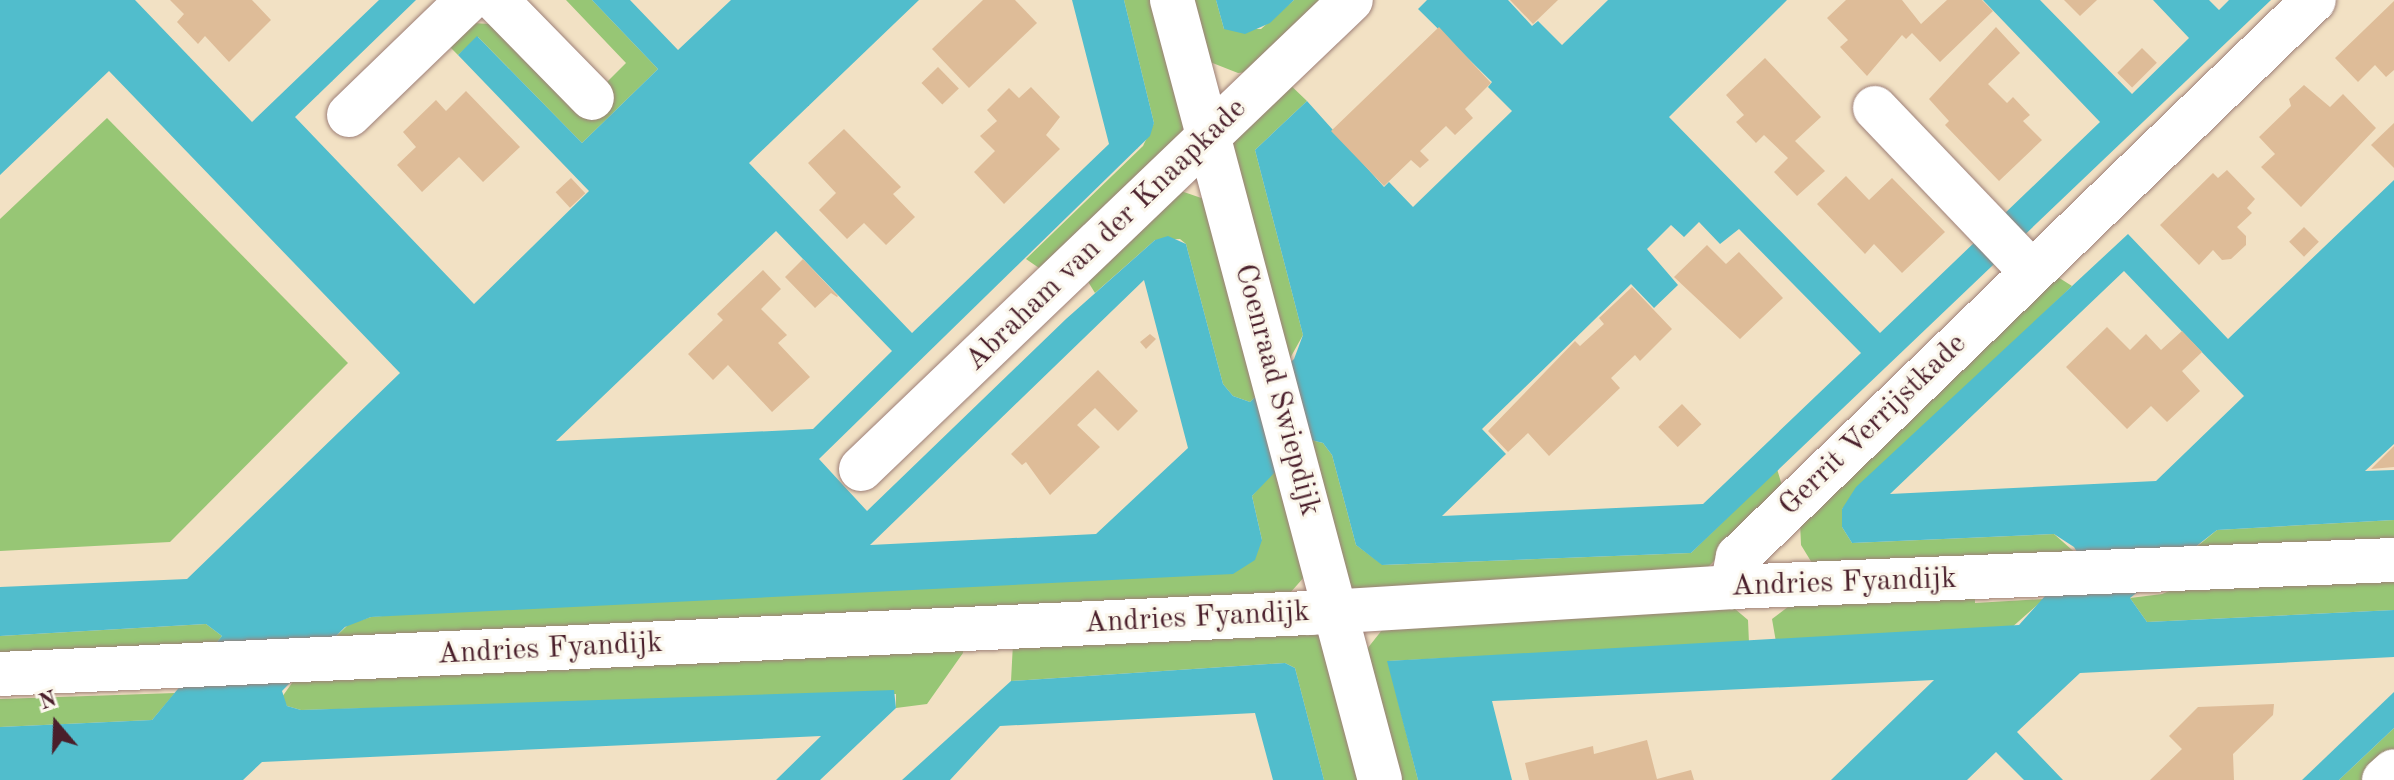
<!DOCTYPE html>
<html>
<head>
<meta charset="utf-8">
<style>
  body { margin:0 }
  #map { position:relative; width:2394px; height:780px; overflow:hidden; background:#f2e1c4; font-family:"Old Standard TT",serif }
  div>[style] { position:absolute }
  .green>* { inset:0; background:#97c675 }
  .water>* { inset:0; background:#51bdcc }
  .building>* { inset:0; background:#debc98; transform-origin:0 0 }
  .roads { filter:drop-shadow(0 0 2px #9e8078) drop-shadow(0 0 2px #9e8078) }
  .minor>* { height:44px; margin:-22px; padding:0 22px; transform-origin:22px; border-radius:22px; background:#fff }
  span { translate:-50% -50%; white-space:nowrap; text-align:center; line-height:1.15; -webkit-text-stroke:6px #fbf7ec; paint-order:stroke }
  .street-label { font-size:30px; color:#4a1f2b }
  .north { position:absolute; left:16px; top:684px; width:80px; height:80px; -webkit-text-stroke:6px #fbf7ec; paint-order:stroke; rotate:341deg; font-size:22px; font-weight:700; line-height:32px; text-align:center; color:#4a1f2b }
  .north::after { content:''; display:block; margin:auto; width:28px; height:36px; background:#4a1f2b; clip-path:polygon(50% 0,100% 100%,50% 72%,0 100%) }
</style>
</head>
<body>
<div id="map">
  <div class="green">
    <i style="clip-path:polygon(566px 0,592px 0,658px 69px,582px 143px,478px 37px,458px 55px,443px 40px,473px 23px,490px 24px,602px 87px,626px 63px)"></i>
    <i style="clip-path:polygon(1124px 0,1163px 0,1189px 129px,1051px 268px,1039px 268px,1026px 259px,1143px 146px,1154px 123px)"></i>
    <i style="clip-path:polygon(1189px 0,1216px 0,1224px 29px,1261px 29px,1294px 0,1329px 0,1248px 72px,1238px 73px,1210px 62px)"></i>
    <i style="clip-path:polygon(1284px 79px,1307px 101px,1255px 150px,1303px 335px,1284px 369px,1231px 140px)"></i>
    <i style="clip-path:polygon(107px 118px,348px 363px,170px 542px,0 551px,0 219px)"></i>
    <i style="clip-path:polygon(1181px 191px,1207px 200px,1263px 389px,1250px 402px,1233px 396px,1223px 384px,1186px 244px,1180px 239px,1155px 240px,1095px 293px,1087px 280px)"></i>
    <i style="clip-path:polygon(2053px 274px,2072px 286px,1842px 509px,1842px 527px,1852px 543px,2054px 534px,2080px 557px,1812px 563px,1801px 545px,1800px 522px)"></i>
    <i style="clip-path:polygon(1307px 439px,1323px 443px,1332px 455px,1356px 545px,1383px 565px,1691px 553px,1777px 469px,1784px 492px,1697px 578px,1369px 596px,1350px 588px)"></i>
    <i style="clip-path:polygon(1282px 462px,1305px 576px,1290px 593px,327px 645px,349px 624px,371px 617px,1262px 540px,1252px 496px)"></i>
    <i style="clip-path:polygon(2394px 520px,2394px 543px,2188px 554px,2217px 530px)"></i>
    <i style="clip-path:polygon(2394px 570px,2394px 610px,2147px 622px,2130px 598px,2162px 594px,2184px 585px)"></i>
    <i style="clip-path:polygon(1975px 596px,1975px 603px,2044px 599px,2010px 629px,1776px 642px,1772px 619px,1797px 600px)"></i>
    <i style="clip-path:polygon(1728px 603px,1748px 620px,1749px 643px,1388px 661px,1418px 780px,1390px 780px,1367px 649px,1382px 630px)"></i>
    <i style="clip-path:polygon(206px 624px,222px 636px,211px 649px,0 662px,0 636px)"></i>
    <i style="clip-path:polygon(1266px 625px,1320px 635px,1362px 780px,1324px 780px,1295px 668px,1285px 663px,1011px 681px,1013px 643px)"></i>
    <i style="clip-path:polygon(964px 639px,963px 653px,927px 704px,896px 708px,896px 694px,301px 710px,287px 706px,282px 697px,299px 673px)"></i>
    <i style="clip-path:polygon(175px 693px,152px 720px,0 727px,0 699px)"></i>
    <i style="clip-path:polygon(2394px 728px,2394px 754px,2367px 780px,2339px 780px)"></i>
  </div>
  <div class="water">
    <i style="clip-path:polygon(evenodd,0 0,135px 0,252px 122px,379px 0,416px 0,295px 117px,474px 304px,589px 191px,458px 55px,477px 36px,582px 143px,658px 69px,592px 0,630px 0,678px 50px,731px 0,919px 0,749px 163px,912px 333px,1109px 144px,1072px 0,1124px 0,1154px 123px,1150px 136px,819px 459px,867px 511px,1066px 319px,1155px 240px,1168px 236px,1186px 244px,1223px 384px,1233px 396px,1250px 402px,1294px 359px,1303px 335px,1255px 150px,1307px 101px,1384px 187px,1389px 182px,1413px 207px,1512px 111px,1488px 87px,1492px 82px,1418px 9px,1427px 0,1508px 0,1532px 26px,1538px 21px,1562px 45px,1608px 0,1787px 0,1669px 117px,1880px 333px,2100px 122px,1983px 0,2040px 0,2132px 94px,2189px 38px,2153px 0,2209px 0,2219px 10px,2229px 0,2271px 0,1691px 553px,1382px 565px,1356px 545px,1332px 455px,1323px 443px,1307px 439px,1252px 496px,1262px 540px,1255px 560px,1233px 574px,371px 617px,345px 627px,282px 691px,287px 706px,301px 710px,894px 690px,896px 708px,820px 780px,776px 780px,821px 736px,262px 762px,243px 780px,0 780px,0 727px,152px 720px,222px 636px,206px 624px,0 636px,0 587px,187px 579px,400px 373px,109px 71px,0 175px,0 0,1699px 222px,1720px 244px,1739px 229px,1861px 353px,1703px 504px,1442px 516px,1506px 454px,1482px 429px,1631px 284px,1654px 308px,1678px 285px,1647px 249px,1671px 225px,1684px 237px,1699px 222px,0 0,776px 231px,892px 351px,813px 429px,556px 441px,776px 231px,0 0,1144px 280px,1188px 448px,1096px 534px,870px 545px,1144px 280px)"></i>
    <i style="clip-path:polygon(1216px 0,1294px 0,1270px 23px,1245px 34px,1224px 29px)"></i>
    <i style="clip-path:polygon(evenodd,2394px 180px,2394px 444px,2365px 471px,2394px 470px,2394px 520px,2217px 530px,2130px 598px,2147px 622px,2394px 610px,2394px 657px,2080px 673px,2017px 732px,2063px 780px,2024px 780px,1996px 752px,1967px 780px,1831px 780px,1934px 680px,1492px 701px,1512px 780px,1418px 780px,1387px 661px,2019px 625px,2080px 557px,2074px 547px,2054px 534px,1852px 543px,1842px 527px,1842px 509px,1856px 487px,2128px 234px,2228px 339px,2394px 180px,2124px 271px,2244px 396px,2156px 481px,1890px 494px,2124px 271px)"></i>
    <i style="clip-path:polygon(1285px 663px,1295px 668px,1324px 780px,1273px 780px,1255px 713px,1000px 726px,950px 780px,902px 780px,1011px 681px)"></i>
    <i style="clip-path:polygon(2394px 692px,2394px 728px,2339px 780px,2302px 780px)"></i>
  </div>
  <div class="building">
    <i style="clip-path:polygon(170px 0,252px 0,271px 20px,229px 62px,205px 36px,198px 44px,177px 22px,184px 14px)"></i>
    <i style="clip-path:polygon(983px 0,1015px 0,1037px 23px,969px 88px,932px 49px)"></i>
    <i style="clip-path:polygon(1510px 0,1558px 0,1533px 24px)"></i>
    <i style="clip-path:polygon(1846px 0,1902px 0,1921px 24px,1947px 0,1982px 0,1993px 11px,1940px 62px,1912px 33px,1906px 39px,1902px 35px,1867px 76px,1840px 47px,1848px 40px,1827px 18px)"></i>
    <i style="clip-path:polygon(2064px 0,2097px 0,2080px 16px)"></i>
    <i style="clip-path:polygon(2394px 1px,2394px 70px,2386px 77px,2375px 65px,2358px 82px,2335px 58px)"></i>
    <i style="clip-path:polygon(1439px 27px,1491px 83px,1465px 109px,1473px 118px,1455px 135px,1446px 126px,1420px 151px,1429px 160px,1420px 168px,1411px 160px,1384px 186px,1331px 131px)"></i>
    <i style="clip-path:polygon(1996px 27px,2020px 53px,1988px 84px,2007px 103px,2013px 97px,2030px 115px,2023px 121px,2042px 140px,1999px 181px,1945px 125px,1949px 121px,1929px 99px)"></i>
    <i style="left:2142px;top:48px;width:21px;height:35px;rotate:45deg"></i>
    <i style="clip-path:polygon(1765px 58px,1821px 117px,1795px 141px,1825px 171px,1797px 196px,1774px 172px,1788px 158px,1764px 135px,1756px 143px,1736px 122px,1744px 115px,1726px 95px)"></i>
    <i style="left:938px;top:67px;width:30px;height:23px;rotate:46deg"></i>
    <i style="clip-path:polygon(2304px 85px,2330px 107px,2343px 94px,2376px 128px,2301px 207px,2261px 167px,2275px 154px,2259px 137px,2291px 106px,2289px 99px)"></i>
    <i style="clip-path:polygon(1031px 87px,1060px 117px,1046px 135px,1060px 149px,1004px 204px,974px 172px,995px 151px,980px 136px,997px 121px,987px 110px,1009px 88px,1019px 98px)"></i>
    <i style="clip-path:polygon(466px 91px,520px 147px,483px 182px,459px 157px,422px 192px,397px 165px,416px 147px,403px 132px,436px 100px,446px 111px)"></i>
    <i style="clip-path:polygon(2394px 123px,2394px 168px,2371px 145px)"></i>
    <i style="clip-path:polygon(844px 129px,901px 187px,893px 194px,915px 217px,886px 245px,864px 223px,847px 239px,819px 210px,836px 193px,808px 163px)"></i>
    <i style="clip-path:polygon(2227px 170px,2255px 199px,2247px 208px,2252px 213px,2237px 227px,2246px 236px,2246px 245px,2231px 259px,2222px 260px,2213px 250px,2199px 265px,2160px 225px,2213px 173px,2218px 178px)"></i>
    <i style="clip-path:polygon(1846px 176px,1869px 200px,1892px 178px,1945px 232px,1902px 273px,1874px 244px,1865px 254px,1817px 204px)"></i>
    <i style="left:571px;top:178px;width:21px;height:21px;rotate:47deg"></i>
    <i style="left:2304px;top:227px;width:21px;height:21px;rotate:45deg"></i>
    <i style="clip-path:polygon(1707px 245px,1726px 264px,1739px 252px,1783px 298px,1740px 339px,1674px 277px)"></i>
    <i style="clip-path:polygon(803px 259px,838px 296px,837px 297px,831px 293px,815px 308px,785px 277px)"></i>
    <i style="clip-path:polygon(763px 270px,781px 289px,761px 309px,787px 335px,778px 343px,810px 377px,772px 412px,728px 365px,713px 380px,688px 354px,723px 320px,717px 314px)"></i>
    <i style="clip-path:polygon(1632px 287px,1672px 329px,1640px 361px,1635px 355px,1611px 378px,1620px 388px,1549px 456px,1528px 433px,1508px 452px,1488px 431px,1575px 341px,1580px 346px,1604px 324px,1599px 318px)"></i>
    <i style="clip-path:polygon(2107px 327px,2130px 350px,2146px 334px,2161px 350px,2182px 331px,2202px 352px,2182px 371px,2200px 391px,2167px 422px,2151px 406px,2127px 429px,2066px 367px)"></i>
    <i style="clip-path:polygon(1150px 334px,1156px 339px,1146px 349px,1140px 342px)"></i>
    <i style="clip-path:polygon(1098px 370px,1138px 411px,1118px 431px,1095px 408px,1077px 425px,1100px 447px,1050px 495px,1026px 462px,1022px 465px,1011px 454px)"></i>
    <i style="left:1682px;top:404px;width:28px;height:33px;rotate:46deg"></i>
    <i style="clip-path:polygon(2394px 446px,2394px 467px,2371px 469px)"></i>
    <i style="clip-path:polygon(2274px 704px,2273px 715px,2233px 754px,2234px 780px,2150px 780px,2182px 749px,2169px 736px,2198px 707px)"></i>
    <i style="clip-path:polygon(1647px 740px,1657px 779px,1691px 770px,1694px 780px,1529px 780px,1525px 763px,1593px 746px,1594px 754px)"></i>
  </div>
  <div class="roads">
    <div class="minor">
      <i style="left:496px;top:0;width:137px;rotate:45.6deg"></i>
      <i style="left:1172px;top:0;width:807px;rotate:75.07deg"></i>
      <i style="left:1875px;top:108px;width:224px;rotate:46.3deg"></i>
      <i style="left:349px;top:115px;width:165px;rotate:-44deg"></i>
      <i style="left:861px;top:469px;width:678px;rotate:-43.75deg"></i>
      <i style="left:1732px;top:587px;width:31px;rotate:-79deg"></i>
      <i style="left:1738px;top:557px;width:801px;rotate:-44.04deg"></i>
      <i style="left:0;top:674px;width:1311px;rotate:-2.67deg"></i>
      <i style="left:1310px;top:613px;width:423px;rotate:-3.5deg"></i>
      <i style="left:1732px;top:587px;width:663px;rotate:-2.34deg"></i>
      <i style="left:2384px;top:780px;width:13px;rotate:-42deg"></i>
    </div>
  </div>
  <div class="street-label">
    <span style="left:1106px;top:235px;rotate:-44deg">Abraham van der Knaapkade</span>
    <span style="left:1277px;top:390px;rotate:75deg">Coenraad Swiepdijk</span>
    <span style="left:1873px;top:425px;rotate:-44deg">Gerrit Verrijstkade</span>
    <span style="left:1844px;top:583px;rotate:-2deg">Andries Fyandijk</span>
    <span style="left:1197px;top:618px;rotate:-3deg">Andries Fyandijk</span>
    <span style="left:550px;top:649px;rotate:-3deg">Andries Fyandijk</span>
  </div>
  <div class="north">N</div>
</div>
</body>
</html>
